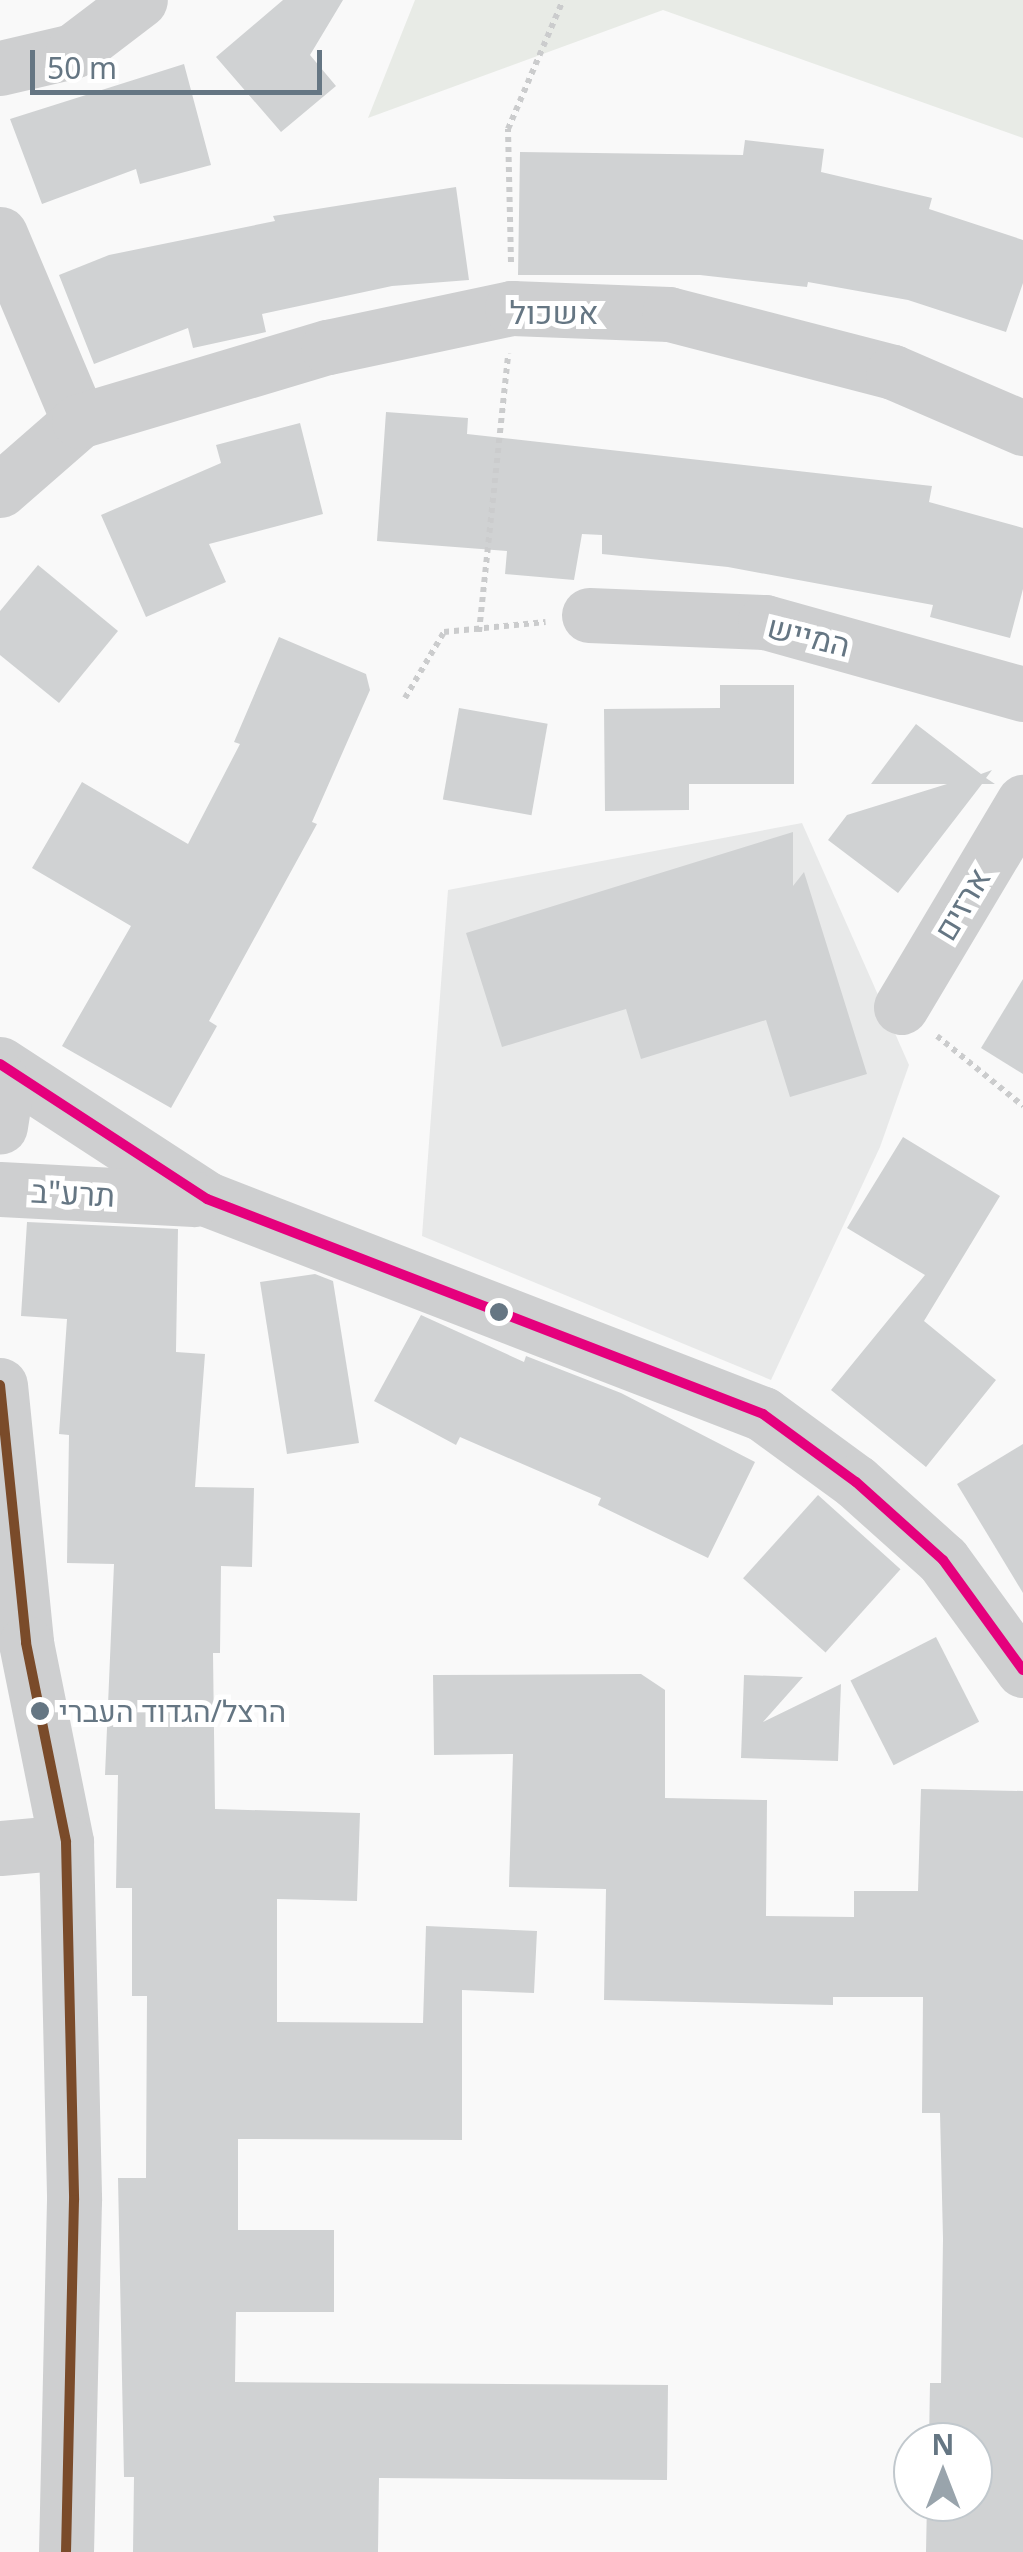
<!DOCTYPE html>
<html>
<head>
<meta charset="utf-8">
<style>
  body { margin:0 }
  #map { position:relative; width:1023px; height:2552px; overflow:hidden; background:#f9f9f9; font-family:"Noto Sans",Heebo,sans-serif }
  div>[style] { position:absolute }
  .built>* { inset:0; background:#e8e9e9 }
  .green>* { inset:0; background:#e8ebe6 }
  .building>* { inset:0; background:#d0d2d3; transform-origin:0 0 }
  .path>* { height:6px; margin-top:-3px; transform-origin:0; background:repeating-linear-gradient(90deg,#cbcccd 0 5px,transparent 0 10px) }
  .minor>* { height:55px; margin:-27.5px; padding:0 27.5px; transform-origin:27.5px; border-radius:27.5px; background:#cecfd0 }
  .bus-1>* { height:10px; margin:-5px; padding:0 5px; transform-origin:5px; border-radius:5px; background:#e5007d }
  .bus-2>* { height:10px; margin:-5px; padding:0 5px; transform-origin:5px; border-radius:5px; background:#7a4b2a }
  .dots>* { width:28px; height:28px; translate:-50% -50%; box-sizing:border-box; border:5px solid #fff; border-radius:50% }
  span { translate:-50% -50%; white-space:nowrap; text-align:center; line-height:1.15; -webkit-text-stroke:10px #fff; paint-order:stroke }
  .bus-label { font-size:30px; color:#657683 }
  .left { translate:0 -50%; text-align:left }
  .street-label { font-size:32px; color:#657683 }
  .north { position:absolute; left:893px; top:2422px; width:100px; height:100px; box-sizing:border-box; background:#fff; border:2px solid #c1c8cd; border-radius:50%; rotate:0deg; font-size:28px; font-weight:700; line-height:40px; text-align:center; color:#657683 }
  .north::after { content:''; display:block; margin:auto; width:35px; height:45px; background:#99a4ac; clip-path:polygon(50% 0,100% 100%,50% 72%,0 100%) }
  .scale { position:absolute; left:30px; top:50px; width:292px; height:45px; box-sizing:border-box; border:5px solid #657683; border-top:0; padding-left:12px; font-size:30px; line-height:35px; white-space:nowrap; color:#657683; -webkit-text-stroke:8px #fff; paint-order:stroke }
</style>
</head>
<body>
<div id="map">
  <div class="built">
    <i style="clip-path:polygon(802px 823px,909px 1065px,880px 1147px,771px 1380px,422px 1236px,448px 890px)"></i>
  </div>
  <div class="green">
    <i style="clip-path:polygon(415px 0,1023px 0,1023px 138px,663px 10px,368px 118px)"></i>
  </div>
  <div class="building">
    <i style="clip-path:polygon(283px 0,343px 0,310px 55px,336px 86px,281px 132px,216px 57px)"></i>
    <i style="clip-path:polygon(184px 64px,211px 165px,140px 184px,136px 169px,42px 204px,10px 119px)"></i>
    <i style="clip-path:polygon(745px 140px,824px 149px,821px 172px,932px 198px,929px 209px,1023px 240px,1023px 283px,1006px 332px,908px 300px,808px 282px,807px 287px,700px 275px,518px 275px,520px 152px,743px 155px)"></i>
    <i style="clip-path:polygon(456px 187px,469px 280px,392px 286px,262px 314px,266px 332px,193px 348px,188px 328px,94px 364px,59px 275px,109px 255px,275px 221px,273px 216px)"></i>
    <i style="clip-path:polygon(386px 412px,468px 418px,467px 434px,932px 486px,929px 502px,1023px 528px,1023px 589px,1010px 638px,930px 617px,933px 605px,728px 567px,602px 554px,602px 535px,582px 534px,574px 580px,505px 574px,507px 551px,377px 541px)"></i>
    <i style="clip-path:polygon(300px 423px,323px 514px,209px 544px,226px 582px,146px 617px,101px 515px,221px 463px,216px 445px)"></i>
    <i style="clip-path:polygon(38px 565px,118px 631px,59px 703px,0 655px,0 611px)"></i>
    <i style="clip-path:polygon(279px 637px,366px 674px,370px 690px,312px 822px,317px 824px,209px 1021px,217px 1026px,171px 1108px,62px 1046px,131px 926px,32px 868px,82px 782px,188px 844px,240px 744px,234px 742px)"></i>
    <i style="clip-path:polygon(720px 685px,794px 685px,794px 784px,689px 784px,689px 810px,605px 811px,604px 709px,720px 708px)"></i>
    <i style="left:459px;top:708px;width:90px;height:93px;rotate:10deg"></i>
    <i style="clip-path:polygon(916px 724px,981px 774px,992px 770px,986px 778px,995px 784px,982px 784px,898px 893px,828px 840px,847px 815px,947px 784px,871px 784px)"></i>
    <i style="clip-path:polygon(793px 832px,793px 886px,804px 872px,867px 1074px,790px 1097px,766px 1020px,641px 1059px,626px 1009px,502px 1047px,466px 933px)"></i>
    <i style="clip-path:polygon(1023px 979px,1023px 1074px,981px 1048px)"></i>
    <i style="clip-path:polygon(903px 1137px,1000px 1196px,924px 1321px,996px 1380px,926px 1467px,831px 1390px,925px 1275px,847px 1228px)"></i>
    <i style="clip-path:polygon(27px 1222px,178px 1229px,176px 1352px,205px 1354px,195px 1487px,254px 1488px,252px 1567px,221px 1566px,220px 1653px,213px 1653px,215px 1809px,360px 1813px,357px 1901px,277px 1899px,277px 2022px,423px 2023px,426px 1926px,537px 1931px,534px 1993px,462px 1990px,462px 2140px,238px 2139px,238px 2230px,334px 2230px,334px 2312px,236px 2312px,235px 2382px,668px 2385px,667px 2480px,379px 2478px,378px 2552px,133px 2552px,134px 2477px,124px 2477px,118px 2178px,146px 2178px,147px 1996px,132px 1996px,132px 1888px,116px 1888px,118px 1775px,105px 1775px,114px 1564px,67px 1563px,69px 1435px,59px 1434px,67px 1319px,21px 1316px)"></i>
    <i style="clip-path:polygon(315px 1274px,333px 1281px,359px 1443px,287px 1454px,260px 1282px)"></i>
    <i style="clip-path:polygon(421px 1315px,524px 1362px,526px 1356px,621px 1393px,755px 1462px,708px 1558px,598px 1505px,601px 1498px,460px 1437px,456px 1445px,374px 1401px)"></i>
    <i style="clip-path:polygon(1023px 1444px,1023px 1593px,957px 1484px)"></i>
    <i style="left:818px;top:1495px;width:111px;height:112px;rotate:42deg"></i>
    <i style="left:936px;top:1637px;width:95px;height:96px;rotate:63deg"></i>
    <i style="clip-path:polygon(641px 1674px,665px 1690px,665px 1798px,767px 1800px,766px 1916px,854px 1917px,854px 1891px,918px 1891px,921px 1789px,1023px 1791px,1023px 2552px,926px 2552px,927px 2502px,973px 2502px,973px 2442px,929px 2442px,930px 2383px,941px 2383px,943px 2239px,940px 2113px,922px 2113px,923px 1997px,833px 1997px,833px 2005px,604px 2000px,606px 1889px,509px 1887px,513px 1754px,434px 1755px,433px 1675px)"></i>
    <i style="clip-path:polygon(744px 1675px,803px 1677px,763px 1722px,841px 1684px,838px 1761px,741px 1758px)"></i>
  </div>
  <div class="path">
    <i style="left:511px;top:262px;width:133px;rotate:-91.3deg"></i>
    <i style="left:508px;top:129px;width:140px;rotate:-66.9deg"></i>
    <i style="left:479px;top:632px;width:280px;rotate:-84deg"></i>
    <i style="left:405px;top:698px;width:77px;rotate:-59.4deg"></i>
    <i style="left:444px;top:632px;width:102px;rotate:-5.6deg"></i>
    <i style="left:937px;top:1036px;width:111px;rotate:39.1deg"></i>
  </div>
  <div class="minor">
    <i style="left:0;top:68px;width:75px;rotate:-13.1deg"></i>
    <i style="left:73px;top:51px;width:84px;rotate:-37.3deg"></i>
    <i style="left:0;top:234px;width:203px;rotate:67.1deg"></i>
    <i style="left:0;top:490px;width:105px;rotate:-41.1deg"></i>
    <i style="left:79px;top:421px;width:260px;rotate:-16.6deg"></i>
    <i style="left:328px;top:347px;width:188px;rotate:-12deg"></i>
    <i style="left:512px;top:308px;width:157px;rotate:2.2deg"></i>
    <i style="left:669px;top:314px;width:231px;rotate:14.5deg"></i>
    <i style="left:893px;top:372px;width:142px;rotate:23.3deg"></i>
    <i style="left:589px;top:615px;width:176px;rotate:2.3deg"></i>
    <i style="left:765px;top:622px;width:268px;rotate:15.6deg"></i>
    <i style="left:901px;top:1007px;width:239px;rotate:-59.2deg"></i>
    <i style="left:0;top:1064px;width:247px;rotate:33.1deg"></i>
    <i style="left:207px;top:1199px;width:596px;rotate:21.14deg"></i>
    <i style="left:763px;top:1414px;width:115px;rotate:36.2deg"></i>
    <i style="left:856px;top:1482px;width:117px;rotate:41.9deg"></i>
    <i style="left:943px;top:1560px;width:136px;rotate:54deg"></i>
    <i style="left:0;top:1079px;width:11px;rotate:56deg"></i>
    <i style="left:6px;top:1088px;width:39px;rotate:99deg"></i>
    <i style="left:0;top:1189px;width:194px;rotate:3deg"></i>
    <i style="left:0;top:1385px;width:259px;rotate:84.2deg"></i>
    <i style="left:26px;top:1643px;width:203px;rotate:78.6deg"></i>
    <i style="left:66px;top:1842px;width:358px;rotate:88.7deg"></i>
    <i style="left:74px;top:2200px;width:352px;rotate:91.3deg"></i>
    <i style="left:0;top:1848px;width:66px;rotate:-5.2deg"></i>
  </div>
  <div class="bus-1">
    <i style="left:0;top:1064px;width:247px;rotate:33.1deg"></i>
    <i style="left:207px;top:1199px;width:596px;rotate:21.14deg"></i>
    <i style="left:763px;top:1414px;width:115px;rotate:36.2deg"></i>
    <i style="left:856px;top:1482px;width:117px;rotate:41.9deg"></i>
    <i style="left:943px;top:1560px;width:136px;rotate:54deg"></i>
  </div>
  <div class="bus-2">
    <i style="left:0;top:1385px;width:259px;rotate:84.2deg"></i>
    <i style="left:26px;top:1643px;width:203px;rotate:78.6deg"></i>
    <i style="left:66px;top:1842px;width:358px;rotate:88.7deg"></i>
    <i style="left:74px;top:2200px;width:352px;rotate:91.3deg"></i>
  </div>
  <div class="dots">
    <i style="left:499px;top:1312px;background:#657683"></i>
    <i style="left:40px;top:1711px;background:#657683"></i>
  </div>
  <div class="bus-label">
    <span class="left" style="left:59px;top:1711px">הרצל/הגדוד העברי</span>
  </div>
  <div class="street-label">
    <span style="left:554px;top:312px">אשכול</span>
    <span style="left:809px;top:636px;rotate:14deg">המייש</span>
    <span style="left:962px;top:904px;rotate:-59deg">ארזים</span>
    <span style="left:73px;top:1193px;rotate:3deg">תרע"ב</span>
  </div>
  <div class="north">N</div>
  <div class="scale">50 m</div>
</div>
</body>
</html>
